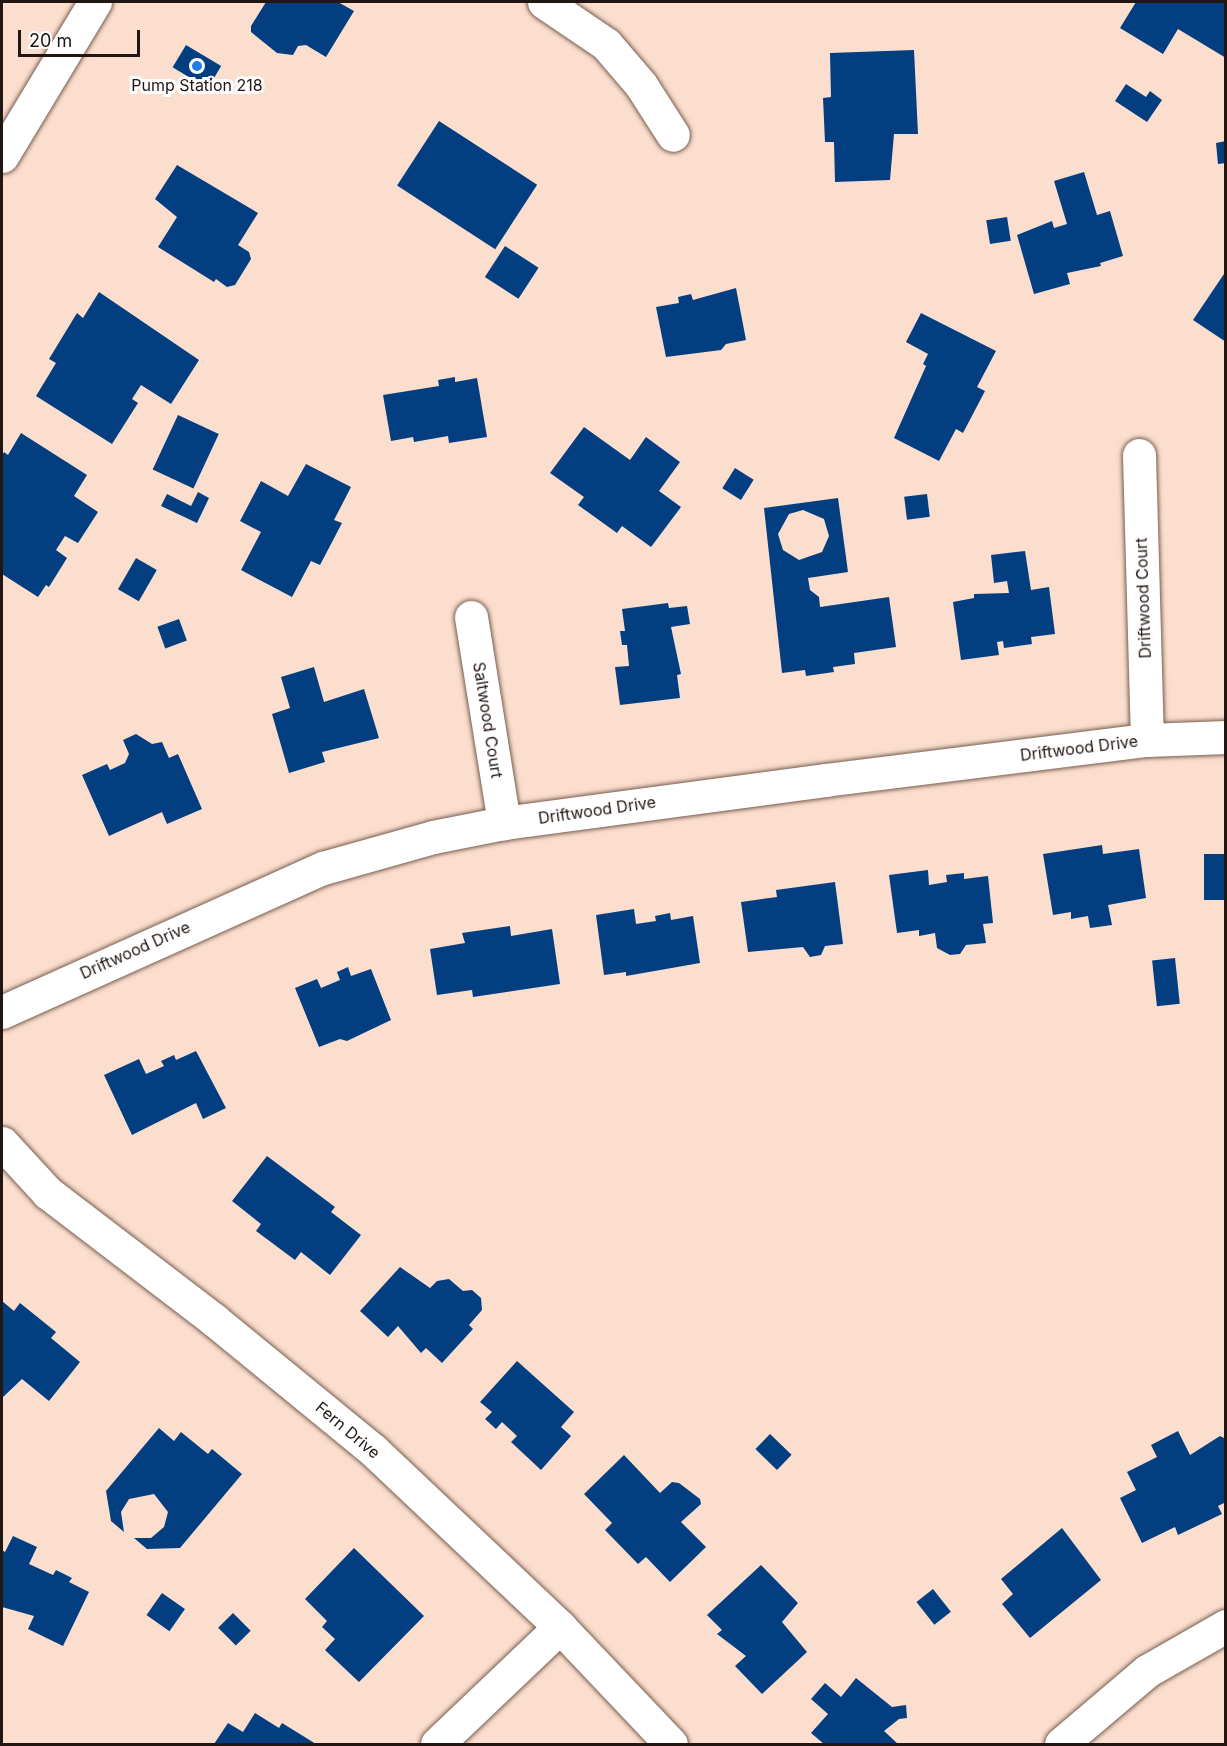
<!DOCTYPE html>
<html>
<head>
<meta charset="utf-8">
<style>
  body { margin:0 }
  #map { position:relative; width:1227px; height:1746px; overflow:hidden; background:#fcdece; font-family:Inter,sans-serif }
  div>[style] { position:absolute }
  .building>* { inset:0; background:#023e80; transform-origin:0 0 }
  .roads { filter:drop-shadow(0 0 2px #775e50) drop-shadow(0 0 2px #775e50) }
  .minor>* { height:33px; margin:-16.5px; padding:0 16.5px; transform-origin:16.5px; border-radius:16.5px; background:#fff }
  .tertiary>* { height:33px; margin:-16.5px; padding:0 16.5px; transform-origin:16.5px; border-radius:16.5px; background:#fff }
  .dots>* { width:16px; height:16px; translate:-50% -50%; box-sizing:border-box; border:3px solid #fff; border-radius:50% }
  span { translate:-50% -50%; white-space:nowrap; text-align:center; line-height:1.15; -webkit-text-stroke:6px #fff; paint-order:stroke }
  .poi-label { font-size:16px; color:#211611 }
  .street-label { font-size:16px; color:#211611 }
  .frame { position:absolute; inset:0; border:3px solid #211611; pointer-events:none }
  .scale { position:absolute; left:18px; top:30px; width:122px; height:27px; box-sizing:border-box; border:3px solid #211611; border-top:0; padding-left:8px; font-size:18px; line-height:21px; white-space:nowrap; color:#211611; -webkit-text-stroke:4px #fff; paint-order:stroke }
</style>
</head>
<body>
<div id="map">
  <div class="building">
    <i style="clip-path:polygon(266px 2px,338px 2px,354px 11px,326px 57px,306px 45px,298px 46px,293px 55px,277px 53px,251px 32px,251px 26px)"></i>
    <i style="clip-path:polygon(1136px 2px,1226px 2px,1226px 58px,1178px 29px,1163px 54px,1120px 28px)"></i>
    <i style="left:186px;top:45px;width:41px;height:26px;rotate:31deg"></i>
    <i style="clip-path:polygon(914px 50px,918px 134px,894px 134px,890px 180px,835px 182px,834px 142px,825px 142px,823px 98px,831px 97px,830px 53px)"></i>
    <i style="clip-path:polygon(1126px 84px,1146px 97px,1150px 91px,1162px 100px,1147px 122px,1115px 101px)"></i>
    <i style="left:439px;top:121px;width:117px;height:77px;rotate:33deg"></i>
    <i style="clip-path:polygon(1226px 141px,1226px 163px,1218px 164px,1216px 143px)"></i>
    <i style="clip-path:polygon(177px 165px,258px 213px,238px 245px,249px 252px,251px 259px,235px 285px,227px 287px,216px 279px,214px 282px,158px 247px,177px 217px,155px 199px)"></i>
    <i style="clip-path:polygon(1084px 172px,1097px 215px,1110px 211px,1123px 256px,1100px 263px,1101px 266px,1067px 273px,1070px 284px,1034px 294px,1017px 235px,1052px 221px,1054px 228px,1067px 224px,1054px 181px)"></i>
    <i style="left:1007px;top:217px;width:24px;height:21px;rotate:81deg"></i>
    <i style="left:505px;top:246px;width:40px;height:37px;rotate:33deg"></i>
    <i style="clip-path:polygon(1226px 271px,1226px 342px,1193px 320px)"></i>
    <i style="clip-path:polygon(736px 288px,746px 340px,726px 344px,721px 350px,666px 357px,656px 307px,679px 303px,678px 297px,691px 294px,693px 300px)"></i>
    <i style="clip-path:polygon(99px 292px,199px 360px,171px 404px,141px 385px,132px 399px,138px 403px,112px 444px,36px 396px,56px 363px,49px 359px,77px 313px,83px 318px)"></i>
    <i style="clip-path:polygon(921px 313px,996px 351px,977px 387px,985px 391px,963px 433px,956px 429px,939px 461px,894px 438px,926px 366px,923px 364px,928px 354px,906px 342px)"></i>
    <i style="clip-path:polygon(455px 377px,455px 382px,477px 378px,487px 437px,449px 443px,448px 436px,414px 442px,413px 437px,391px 441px,383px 395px,439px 386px,438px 380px)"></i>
    <i style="left:178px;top:415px;width:45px;height:60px;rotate:25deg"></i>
    <i style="clip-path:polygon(584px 427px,630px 460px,646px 437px,680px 462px,659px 491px,681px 507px,651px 547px,622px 526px,617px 533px,578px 505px,584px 497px,550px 473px)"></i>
    <i style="clip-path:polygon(21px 433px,87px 475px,74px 496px,98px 512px,78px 543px,65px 536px,56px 550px,67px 558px,49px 587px,46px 585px,38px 597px,2px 574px,2px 456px,4px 452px,8px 455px)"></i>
    <i style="clip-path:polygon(306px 464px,351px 487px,334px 520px,342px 523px,320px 565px,311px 561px,292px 597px,241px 570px,261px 532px,240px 521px,261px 481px,288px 496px)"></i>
    <i style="left:735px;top:468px;width:22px;height:24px;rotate:32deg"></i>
    <i style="clip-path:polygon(198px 492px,209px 498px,197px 523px,161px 506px,167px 494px,191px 506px)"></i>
    <i style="left:927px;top:494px;width:23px;height:23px;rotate:83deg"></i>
    <i style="clip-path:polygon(evenodd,838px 498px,848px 572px,808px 578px,810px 590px,819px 597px,820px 607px,889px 597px,896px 647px,854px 653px,855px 664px,833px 667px,834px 672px,806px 676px,805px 670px,782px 673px,764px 508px,838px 498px,803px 510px,824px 519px,829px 536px,822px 552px,799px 560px,783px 550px,778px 534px,789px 514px,803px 510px)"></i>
    <i style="clip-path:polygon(1025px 551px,1031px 590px,1049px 587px,1055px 634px,1031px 637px,1032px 644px,1004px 648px,1003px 641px,997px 642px,999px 655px,961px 660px,953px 602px,974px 598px,974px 594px,1009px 593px,1007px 581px,994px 583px,991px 555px)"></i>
    <i style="left:136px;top:558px;width:24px;height:36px;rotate:30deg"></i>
    <i style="clip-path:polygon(668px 603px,669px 608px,687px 606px,690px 624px,671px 627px,681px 674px,677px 675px,680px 698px,620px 705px,615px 667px,629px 666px,627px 645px,622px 645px,620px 631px,625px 631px,622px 609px)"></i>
    <i style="left:179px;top:619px;width:23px;height:23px;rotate:70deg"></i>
    <i style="clip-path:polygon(314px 667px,324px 702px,364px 689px,379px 738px,322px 752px,325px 762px,289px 773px,272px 714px,290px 708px,281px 677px)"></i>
    <i style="clip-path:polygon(136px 734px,152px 744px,162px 742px,169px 758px,178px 754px,202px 809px,167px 824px,162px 812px,109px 836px,82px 775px,107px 764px,110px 770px,125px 763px,129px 754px,123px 740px)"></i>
    <i style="clip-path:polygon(1102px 845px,1103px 854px,1139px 849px,1146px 898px,1108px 905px,1112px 925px,1090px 928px,1088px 916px,1071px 919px,1071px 912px,1053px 915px,1043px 854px)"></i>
    <i style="left:1204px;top:854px;width:22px;height:46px"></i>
    <i style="clip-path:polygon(928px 870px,929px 885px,947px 882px,946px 875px,964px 873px,964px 879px,988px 876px,993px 923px,983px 924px,986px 943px,966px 945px,960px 954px,950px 955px,937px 948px,935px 933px,919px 936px,919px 930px,897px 933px,889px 875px)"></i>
    <i style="clip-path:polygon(835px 882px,843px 944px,825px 946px,821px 955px,810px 957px,803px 947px,748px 952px,741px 902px,777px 897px,776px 890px)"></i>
    <i style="clip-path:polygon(634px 909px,636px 924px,656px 921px,655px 916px,670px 913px,671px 920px,693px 916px,700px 963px,626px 976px,626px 972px,604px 975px,596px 915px)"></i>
    <i style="clip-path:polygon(510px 926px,511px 936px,552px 929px,560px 984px,473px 997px,472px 990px,437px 995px,430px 949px,465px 943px,462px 933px)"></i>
    <i style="left:1175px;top:958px;width:46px;height:23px;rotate:84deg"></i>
    <i style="clip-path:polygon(348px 967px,351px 976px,371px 969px,391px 1020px,347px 1041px,340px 1039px,319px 1047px,295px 988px,317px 979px,321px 988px,340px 980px,337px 972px)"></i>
    <i style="clip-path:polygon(196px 1051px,226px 1108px,203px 1119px,196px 1103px,132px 1135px,104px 1075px,139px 1059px,146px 1074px,164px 1066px,161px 1061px,174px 1055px,176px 1060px)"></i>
    <i style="clip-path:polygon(267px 1156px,335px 1207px,331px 1212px,361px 1235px,330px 1275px,301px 1252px,295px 1260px,256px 1231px,261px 1224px,232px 1201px)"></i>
    <i style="clip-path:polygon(400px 1267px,430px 1288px,437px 1281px,449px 1279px,463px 1291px,472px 1290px,481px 1298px,482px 1310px,469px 1325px,473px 1329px,442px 1363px,426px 1348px,421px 1353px,398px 1326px,388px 1337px,360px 1311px)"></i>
    <i style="clip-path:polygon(2px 1301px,14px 1311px,20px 1303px,56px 1332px,51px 1338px,80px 1362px,49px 1401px,22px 1379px,2px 1398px)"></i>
    <i style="clip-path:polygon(517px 1361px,574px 1412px,561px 1427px,571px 1436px,541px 1470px,511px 1442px,517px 1436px,502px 1422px,496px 1429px,485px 1419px,492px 1412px,480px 1402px)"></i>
    <i style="clip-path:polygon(159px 1428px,174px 1441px,181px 1432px,208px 1454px,212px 1449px,242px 1474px,180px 1548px,147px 1549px,134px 1538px,151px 1538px,164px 1527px,168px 1512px,154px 1494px,129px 1499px,121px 1512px,124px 1532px,111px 1521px,106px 1491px)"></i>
    <i style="clip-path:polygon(1178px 1431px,1190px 1455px,1220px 1436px,1226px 1439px,1226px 1502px,1218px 1506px,1222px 1514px,1178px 1535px,1175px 1527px,1142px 1543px,1120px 1498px,1136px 1490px,1127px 1472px,1157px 1457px,1151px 1445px)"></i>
    <i style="left:770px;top:1434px;width:30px;height:21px;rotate:44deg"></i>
    <i style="clip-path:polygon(624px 1455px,660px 1493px,672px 1482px,679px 1483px,700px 1499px,701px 1504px,681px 1522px,706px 1547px,670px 1582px,646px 1557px,638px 1564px,605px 1530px,612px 1523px,584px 1494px)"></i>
    <i style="clip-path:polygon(1062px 1528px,1101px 1580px,1030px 1638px,1002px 1604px,1013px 1594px,1001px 1579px)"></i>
    <i style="clip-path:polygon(13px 1536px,37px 1547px,29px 1564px,53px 1575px,56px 1570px,72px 1578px,69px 1582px,89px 1592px,63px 1646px,28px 1629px,34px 1616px,2px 1607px,2px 1550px,5px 1552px)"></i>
    <i style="clip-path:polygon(354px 1548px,424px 1616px,359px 1682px,325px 1650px,335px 1639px,322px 1627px,327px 1621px,305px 1599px)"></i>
    <i style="clip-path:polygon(761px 1565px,798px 1603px,782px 1622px,807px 1652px,762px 1694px,735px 1666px,746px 1656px,717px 1634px,722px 1630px,707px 1615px)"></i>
    <i style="left:933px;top:1589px;width:29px;height:21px;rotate:52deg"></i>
    <i style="left:162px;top:1593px;width:28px;height:27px;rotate:35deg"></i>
    <i style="left:233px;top:1613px;width:25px;height:21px;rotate:45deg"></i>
    <i style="clip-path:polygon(856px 1678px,892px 1707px,906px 1705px,907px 1718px,899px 1719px,884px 1731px,898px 1744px,824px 1744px,811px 1733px,828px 1714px,811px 1699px,825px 1683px,841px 1697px)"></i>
    <i style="clip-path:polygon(255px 1713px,279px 1728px,282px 1723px,316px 1744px,214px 1744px,228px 1723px,243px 1732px)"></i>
  </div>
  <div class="roads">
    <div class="minor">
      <i style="left:544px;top:2px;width:75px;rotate:34.1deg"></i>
      <i style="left:606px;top:44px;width:54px;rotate:49.5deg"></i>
      <i style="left:641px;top:85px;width:59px;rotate:57.4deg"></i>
      <i style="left:1139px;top:455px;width:285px;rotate:88.4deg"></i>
      <i style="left:471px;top:617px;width:209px;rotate:80.9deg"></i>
      <i style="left:2px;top:1012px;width:352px;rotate:-24.2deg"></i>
      <i style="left:323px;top:868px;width:114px;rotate:-15.7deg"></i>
      <i style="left:433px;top:837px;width:72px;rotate:-11.2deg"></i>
      <i style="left:504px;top:823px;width:324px;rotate:-7.6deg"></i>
      <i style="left:825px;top:780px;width:324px;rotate:-7.1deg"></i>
      <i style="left:1147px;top:740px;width:79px;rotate:-2.2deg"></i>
      <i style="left:2px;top:1143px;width:68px;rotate:47.4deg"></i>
      <i style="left:48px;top:1193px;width:209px;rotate:37.4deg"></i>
      <i style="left:214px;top:1320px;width:205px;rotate:39.3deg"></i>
      <i style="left:373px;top:1450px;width:257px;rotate:43.4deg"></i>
      <i style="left:560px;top:1627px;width:161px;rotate:46.5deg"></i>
      <i style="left:437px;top:1744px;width:170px;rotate:-43.6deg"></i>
      <i style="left:1061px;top:1744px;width:113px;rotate:-40.3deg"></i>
      <i style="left:1147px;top:1671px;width:91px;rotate:-29.7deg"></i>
    </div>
    <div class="tertiary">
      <i style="left:2px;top:156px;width:180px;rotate:-58.9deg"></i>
    </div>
  </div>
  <div class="dots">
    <i style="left:197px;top:66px;background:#247be5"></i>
  </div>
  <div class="poi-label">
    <span style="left:197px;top:85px">Pump Station 218</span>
  </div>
  <div class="street-label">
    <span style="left:1143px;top:598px;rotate:-92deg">Driftwood Court</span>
    <span style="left:488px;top:720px;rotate:81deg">Saltwood Court</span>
    <span style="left:1079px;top:748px;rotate:-7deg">Driftwood Drive</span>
    <span style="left:597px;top:810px;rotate:-8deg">Driftwood Drive</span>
    <span style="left:135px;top:950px;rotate:-24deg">Driftwood Drive</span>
    <span style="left:348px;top:1430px;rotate:40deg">Fern Drive</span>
  </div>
  <div class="frame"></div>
  <div class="scale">20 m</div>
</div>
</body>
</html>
